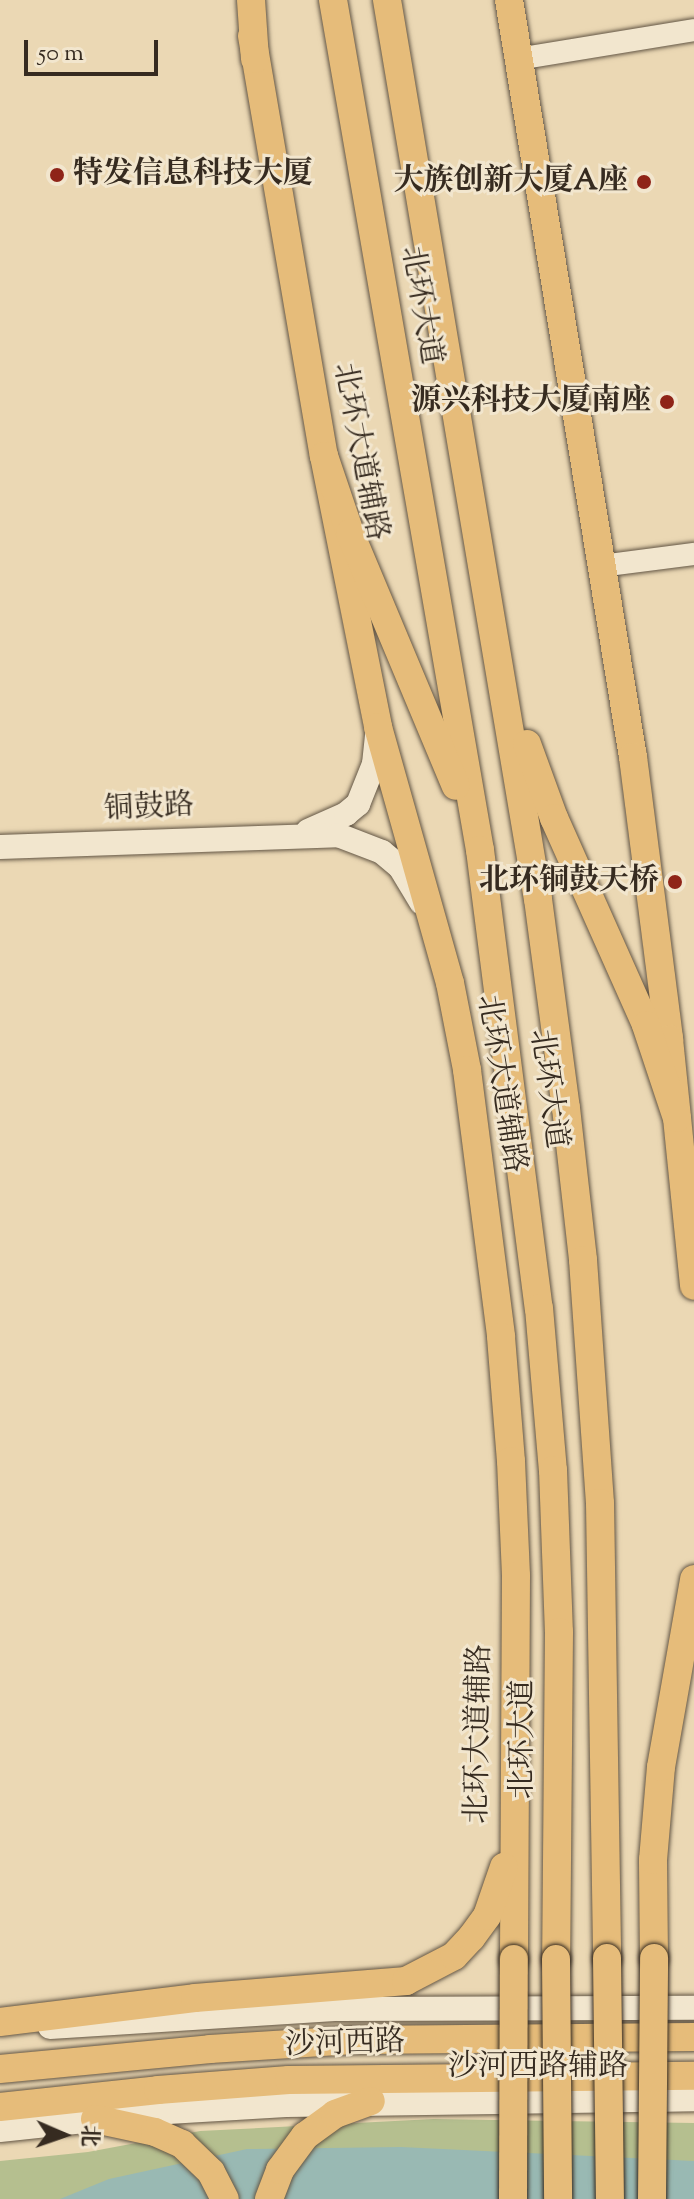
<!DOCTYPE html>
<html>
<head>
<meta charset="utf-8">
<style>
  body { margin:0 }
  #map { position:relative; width:694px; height:2199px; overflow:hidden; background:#ebd8b4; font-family:"Sorts Mill Goudy","Noto Serif SC",serif }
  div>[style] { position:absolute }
  .green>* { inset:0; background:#b5bf8f }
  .water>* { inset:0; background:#99b9b3 }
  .roads { filter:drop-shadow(0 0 2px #635645) drop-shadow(0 0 2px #635645) }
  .tertiary>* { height:22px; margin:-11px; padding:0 11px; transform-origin:11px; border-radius:11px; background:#f2e6ce }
  .secondary>* { height:24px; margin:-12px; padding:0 12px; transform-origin:12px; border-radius:12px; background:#f2e6ce }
  .primary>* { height:28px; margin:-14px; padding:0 14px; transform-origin:14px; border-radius:14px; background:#e6bc7a }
  .trunk>* { height:28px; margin:-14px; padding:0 14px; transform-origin:14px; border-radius:14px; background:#e6bc7a }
  .bridges { filter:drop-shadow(0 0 2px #362b20) drop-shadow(0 0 2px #362b20) }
  .primary-bridge>* { height:28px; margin:-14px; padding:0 14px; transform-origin:14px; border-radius:14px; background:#e6bc7a }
  .trunk-bridge>* { height:28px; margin:-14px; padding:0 14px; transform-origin:14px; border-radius:14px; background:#e6bc7a }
  .dots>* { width:22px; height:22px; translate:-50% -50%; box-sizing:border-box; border:4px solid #f2e6ce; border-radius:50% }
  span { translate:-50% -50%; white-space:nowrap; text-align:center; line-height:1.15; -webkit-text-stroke:6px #f2e6ce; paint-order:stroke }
  .poi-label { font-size:30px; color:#362b20; font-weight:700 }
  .left { translate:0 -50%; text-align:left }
  .right { translate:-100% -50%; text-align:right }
  .street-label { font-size:30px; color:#362b20 }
  .north { position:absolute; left:24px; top:2095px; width:80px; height:80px; -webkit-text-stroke:6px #f2e6ce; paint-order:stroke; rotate:92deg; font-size:22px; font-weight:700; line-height:32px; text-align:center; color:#362b20 }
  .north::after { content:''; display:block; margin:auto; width:28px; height:36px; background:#362b20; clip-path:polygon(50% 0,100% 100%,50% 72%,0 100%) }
  .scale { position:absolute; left:24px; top:40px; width:134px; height:36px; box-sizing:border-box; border:4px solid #362b20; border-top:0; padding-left:10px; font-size:24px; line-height:28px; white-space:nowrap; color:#362b20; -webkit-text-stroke:6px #f2e6ce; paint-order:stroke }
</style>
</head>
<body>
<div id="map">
  <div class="green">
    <i style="clip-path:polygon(434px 2119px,694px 2123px,694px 2199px,0 2199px,0 2161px,88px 2152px,200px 2131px)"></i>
  </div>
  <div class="water">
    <i style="clip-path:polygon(401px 2147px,694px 2161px,694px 2199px,60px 2199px,109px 2179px,247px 2149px)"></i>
  </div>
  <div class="roads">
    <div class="tertiary">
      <i style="left:517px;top:59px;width:179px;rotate:-9.3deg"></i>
      <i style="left:601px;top:566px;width:94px;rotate:-7.4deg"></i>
    </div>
    <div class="secondary">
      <i style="left:308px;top:831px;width:42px;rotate:-24.1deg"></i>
      <i style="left:346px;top:814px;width:16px;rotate:-40deg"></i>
      <i style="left:358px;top:804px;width:43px;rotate:-68.2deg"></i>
      <i style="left:374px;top:764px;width:31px;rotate:-84deg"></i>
      <i style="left:0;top:847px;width:338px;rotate:-2deg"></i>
      <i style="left:338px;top:835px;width:47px;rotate:21.1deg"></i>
      <i style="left:382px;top:852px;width:23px;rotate:40deg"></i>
      <i style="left:400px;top:867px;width:41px;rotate:59deg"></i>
      <i style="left:50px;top:2027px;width:289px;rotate:-3.6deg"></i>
      <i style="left:338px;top:2009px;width:356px;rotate:-0.2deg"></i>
      <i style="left:0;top:2130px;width:169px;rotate:-6.1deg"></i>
      <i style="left:168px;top:2112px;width:118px;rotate:-3.4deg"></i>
      <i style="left:286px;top:2105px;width:408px;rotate:-0.8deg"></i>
    </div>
    <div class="primary">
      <i style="left:509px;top:0;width:767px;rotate:80.7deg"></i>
      <i style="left:633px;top:757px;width:284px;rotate:82.7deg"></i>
      <i style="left:669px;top:1039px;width:248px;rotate:84.2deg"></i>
      <i style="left:252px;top:36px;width:426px;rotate:80.3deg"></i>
      <i style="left:324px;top:456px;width:276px;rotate:78.7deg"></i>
      <i style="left:378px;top:727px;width:266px;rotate:74.3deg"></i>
      <i style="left:450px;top:983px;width:89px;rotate:78.9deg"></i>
      <i style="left:467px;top:1070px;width:269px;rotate:82.7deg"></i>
      <i style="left:501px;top:1337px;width:124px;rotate:85.4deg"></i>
      <i style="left:511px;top:1461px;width:115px;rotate:87.5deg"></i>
      <i style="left:516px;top:1576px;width:383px;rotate:90.3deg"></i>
      <i style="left:654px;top:1958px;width:98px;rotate:-90.6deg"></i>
      <i style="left:653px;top:1860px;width:93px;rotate:-85.1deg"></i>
      <i style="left:661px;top:1767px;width:191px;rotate:-80deg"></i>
      <i style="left:0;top:2022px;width:196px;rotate:-7deg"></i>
      <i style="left:195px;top:1998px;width:212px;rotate:-4.6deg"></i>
      <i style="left:406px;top:1981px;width:54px;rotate:-27.5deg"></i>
      <i style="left:454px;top:1956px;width:25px;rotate:-47deg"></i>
      <i style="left:471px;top:1938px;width:27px;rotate:-54deg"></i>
      <i style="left:487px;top:1916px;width:52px;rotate:-70.9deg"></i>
      <i style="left:0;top:2069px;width:211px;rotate:-5.4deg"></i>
      <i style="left:210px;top:2049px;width:144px;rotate:-3.6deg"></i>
      <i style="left:354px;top:2040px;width:340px;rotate:-0.5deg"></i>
      <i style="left:0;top:2107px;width:159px;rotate:-6.1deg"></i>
      <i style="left:158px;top:2090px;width:131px;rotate:-4.4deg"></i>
      <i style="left:289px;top:2080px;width:405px;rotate:-0.6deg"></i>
      <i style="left:95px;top:2119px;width:61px;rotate:12.2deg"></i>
      <i style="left:155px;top:2132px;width:30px;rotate:24deg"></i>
      <i style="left:182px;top:2144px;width:40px;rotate:44deg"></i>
      <i style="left:211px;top:2172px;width:30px;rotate:63deg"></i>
      <i style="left:269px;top:2199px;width:31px;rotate:-69deg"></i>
      <i style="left:280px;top:2170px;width:42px;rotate:-53.7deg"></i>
      <i style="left:305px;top:2136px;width:37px;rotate:-36deg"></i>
      <i style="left:335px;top:2114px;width:38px;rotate:-20deg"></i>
    </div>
    <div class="trunk">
      <i style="left:251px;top:0;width:59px;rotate:86.1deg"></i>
      <i style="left:333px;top:0;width:863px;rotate:80.19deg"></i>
      <i style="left:480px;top:850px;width:462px;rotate:82.7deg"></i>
      <i style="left:539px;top:1308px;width:163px;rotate:85.1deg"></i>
      <i style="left:553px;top:1470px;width:162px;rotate:87.9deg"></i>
      <i style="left:559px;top:1632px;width:327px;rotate:90.5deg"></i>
      <i style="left:387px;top:0;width:912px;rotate:80.47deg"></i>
      <i style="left:538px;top:899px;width:211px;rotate:82.4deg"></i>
      <i style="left:566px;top:1108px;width:153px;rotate:83.6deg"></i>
      <i style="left:583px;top:1260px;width:244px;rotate:86deg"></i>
      <i style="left:600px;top:1503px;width:455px;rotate:89.1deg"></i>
      <i style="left:324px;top:456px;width:81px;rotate:71.3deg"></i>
      <i style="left:350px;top:533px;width:274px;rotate:67.3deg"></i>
      <i style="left:527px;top:744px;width:79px;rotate:70deg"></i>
      <i style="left:554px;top:818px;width:227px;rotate:66deg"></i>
      <i style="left:646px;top:1025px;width:98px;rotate:71.6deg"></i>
    </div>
  </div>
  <div class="bridges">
    <div class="primary-bridge">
      <i style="left:513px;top:2199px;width:240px;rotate:-89.8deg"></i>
      <i style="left:652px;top:2199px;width:241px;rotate:-89.5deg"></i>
    </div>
    <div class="trunk-bridge">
      <i style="left:607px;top:1958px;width:241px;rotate:89.3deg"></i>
      <i style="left:556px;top:1959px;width:240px;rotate:89.5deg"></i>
    </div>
  </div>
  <div class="dots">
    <i style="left:57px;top:175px;background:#8f2418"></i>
    <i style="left:644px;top:182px;background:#8f2418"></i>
    <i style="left:667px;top:402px;background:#8f2418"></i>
    <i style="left:675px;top:882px;background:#8f2418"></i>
  </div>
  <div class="poi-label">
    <span class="left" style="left:73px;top:175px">特发信息科技大厦</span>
    <span class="right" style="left:628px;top:182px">大族创新大厦A座</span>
    <span class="right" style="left:651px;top:402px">源兴科技大厦南座</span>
    <span class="right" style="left:659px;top:882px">北环铜鼓天桥</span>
  </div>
  <div class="street-label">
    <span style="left:420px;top:306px;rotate:80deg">北环大道</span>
    <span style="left:359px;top:452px;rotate:79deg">北环大道辅路</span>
    <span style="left:149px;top:809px;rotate:-3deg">铜鼓路</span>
    <span style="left:500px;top:1084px;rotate:81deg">北环大道辅路</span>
    <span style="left:547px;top:1089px;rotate:82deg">北环大道</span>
    <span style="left:480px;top:1734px;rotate:-89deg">北环大道辅路</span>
    <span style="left:524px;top:1739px;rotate:-90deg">北环大道</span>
    <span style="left:345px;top:2045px;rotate:-2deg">沙河西路</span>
    <span style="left:538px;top:2068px">沙河西路辅路</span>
  </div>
  <div class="north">北</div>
  <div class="scale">50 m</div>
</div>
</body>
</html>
